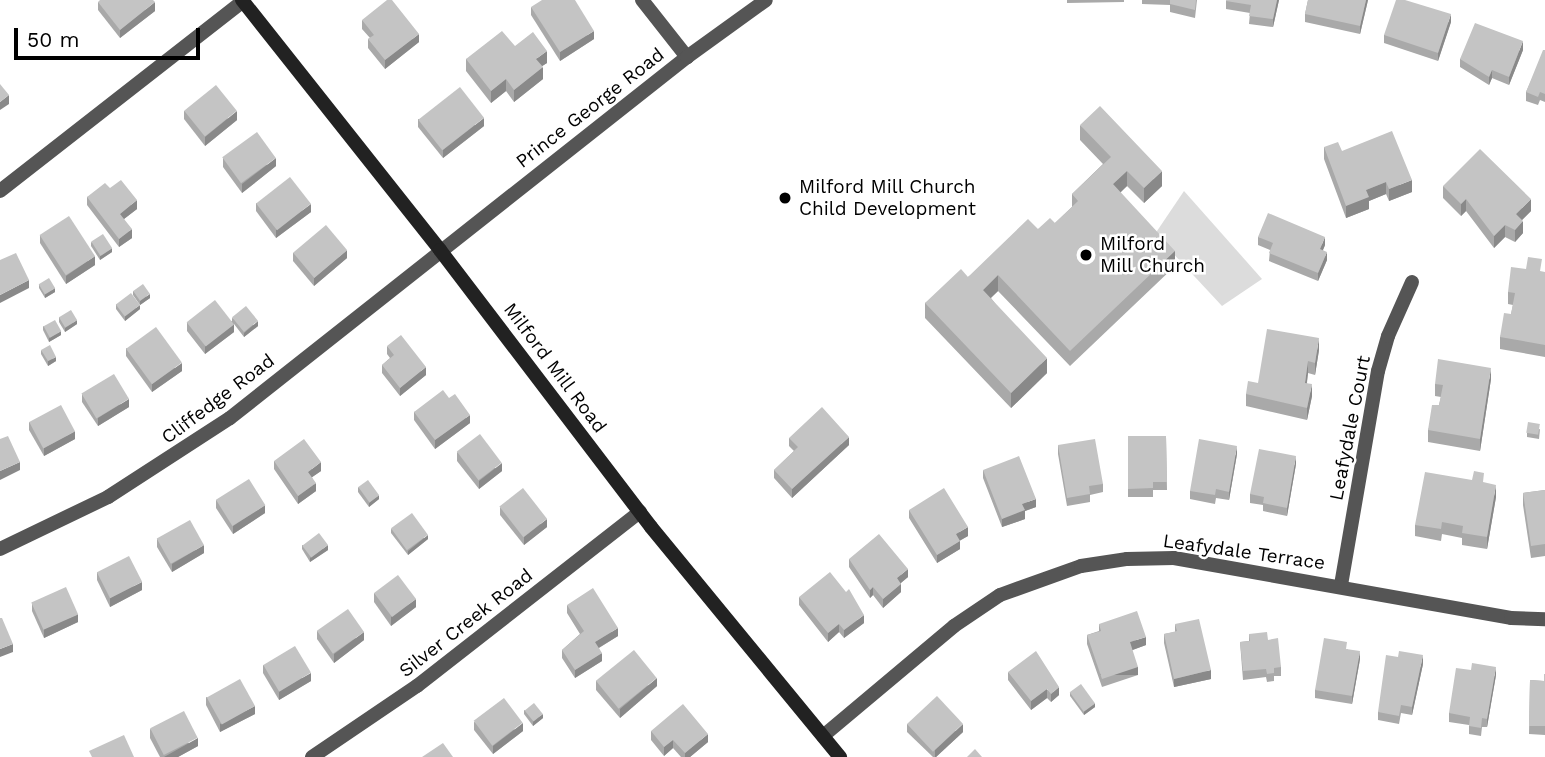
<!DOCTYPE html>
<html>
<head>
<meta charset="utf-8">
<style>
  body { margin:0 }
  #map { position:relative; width:1545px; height:757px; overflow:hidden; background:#fff; font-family:"Work Sans",sans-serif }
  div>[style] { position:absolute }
  .green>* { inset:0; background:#dcdcdc }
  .minor>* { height:14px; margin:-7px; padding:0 7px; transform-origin:7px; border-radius:7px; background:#555 }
  .secondary>* { height:14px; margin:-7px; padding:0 7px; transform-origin:7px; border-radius:7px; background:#222 }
  .wall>* { inset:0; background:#a9a9a9 }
  .shaded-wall>* { inset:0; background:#898989; transform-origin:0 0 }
  .building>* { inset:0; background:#c4c4c4; transform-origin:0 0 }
  .dots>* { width:19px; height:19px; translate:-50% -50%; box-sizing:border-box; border:4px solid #fff; border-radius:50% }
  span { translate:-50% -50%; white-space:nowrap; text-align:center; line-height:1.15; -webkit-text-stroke:5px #fff; paint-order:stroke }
  .street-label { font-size:19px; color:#000 }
  .poi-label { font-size:19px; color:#000 }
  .left { translate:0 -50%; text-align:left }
  .scale { position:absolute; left:14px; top:28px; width:186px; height:32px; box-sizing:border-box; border:4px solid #000; border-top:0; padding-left:9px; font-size:21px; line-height:24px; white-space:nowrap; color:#000; -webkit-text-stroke:5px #fff; paint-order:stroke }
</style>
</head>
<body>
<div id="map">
  <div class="green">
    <i style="clip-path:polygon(1184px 191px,1262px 279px,1222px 306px,1155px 234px)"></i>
  </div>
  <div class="minor">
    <i style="left:642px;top:0;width:73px;rotate:51.7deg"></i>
    <i style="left:0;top:191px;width:308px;rotate:-38deg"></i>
    <i style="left:0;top:549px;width:120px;rotate:-25.7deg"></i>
    <i style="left:108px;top:497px;width:145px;rotate:-32.9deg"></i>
    <i style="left:230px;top:418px;width:582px;rotate:-38.31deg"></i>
    <i style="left:687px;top:57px;width:97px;rotate:-35.8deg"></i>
    <i style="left:1341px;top:585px;width:217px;rotate:-80.2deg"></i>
    <i style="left:1378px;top:371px;width:36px;rotate:-74deg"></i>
    <i style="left:1388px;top:336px;width:59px;rotate:-66deg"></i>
    <i style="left:823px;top:736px;width:171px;rotate:-40deg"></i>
    <i style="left:954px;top:626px;width:55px;rotate:-34deg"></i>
    <i style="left:1000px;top:595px;width:86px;rotate:-19.7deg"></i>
    <i style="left:1081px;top:566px;width:47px;rotate:-8.7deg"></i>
    <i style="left:1127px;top:559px;width:47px;rotate:-1.2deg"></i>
    <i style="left:1174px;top:558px;width:342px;rotate:10.1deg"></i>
    <i style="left:1511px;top:618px;width:34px;rotate:2deg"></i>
    <i style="left:312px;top:757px;width:127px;rotate:-34.1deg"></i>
    <i style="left:417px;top:686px;width:283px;rotate:-38deg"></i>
  </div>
  <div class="secondary">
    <i style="left:242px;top:0;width:319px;rotate:51.6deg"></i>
    <i style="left:440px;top:250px;width:348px;rotate:52.7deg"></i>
    <i style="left:651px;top:527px;width:298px;rotate:50.6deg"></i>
  </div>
  <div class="wall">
    <i style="clip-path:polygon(1067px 0,1124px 0,1124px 2px,1067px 3px)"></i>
    <i style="clip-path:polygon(1142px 0,1197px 0,1195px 18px,1170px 12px,1170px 5px,1142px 4px)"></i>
    <i style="clip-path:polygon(1226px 0,1279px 0,1273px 27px,1249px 24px,1250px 13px,1226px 9px)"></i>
    <i style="clip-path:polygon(1308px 0,1368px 0,1360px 34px,1305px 22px,1305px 14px)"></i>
    <i style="clip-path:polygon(98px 2px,155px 11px,120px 38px,98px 10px)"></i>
    <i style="clip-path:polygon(531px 7px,594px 39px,560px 61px,531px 15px)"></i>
    <i style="clip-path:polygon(362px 20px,419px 42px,385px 69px,368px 48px,368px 39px,370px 38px,362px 29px)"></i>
    <i style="clip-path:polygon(1451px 22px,1438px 61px,1384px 43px,1384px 35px)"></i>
    <i style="clip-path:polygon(515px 46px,547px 63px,542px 66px,543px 79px,514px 102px,506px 91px,491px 103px,466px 71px,466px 59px)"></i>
    <i style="clip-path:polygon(1523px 50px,1509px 85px,1492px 78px,1489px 85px,1460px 67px,1460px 59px)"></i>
    <i style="clip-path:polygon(1545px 50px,1545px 102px,1540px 100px,1538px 105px,1526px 101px,1526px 92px)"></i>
    <i style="clip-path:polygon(184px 111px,237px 120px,205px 146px,184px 119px)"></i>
    <i style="clip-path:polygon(418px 119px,484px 126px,443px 158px,418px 127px)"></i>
    <i style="clip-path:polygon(1080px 125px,1162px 186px,1144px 203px,1127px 186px,1120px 192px,1175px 266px,1070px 366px,998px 291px,991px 298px,1047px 373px,1011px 408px,925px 318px,925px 303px,968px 277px,1038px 229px,1055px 223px,1072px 207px,1072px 194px,1103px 164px,1080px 140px)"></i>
    <i style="clip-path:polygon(1324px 147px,1342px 151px,1412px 192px,1389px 201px,1386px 194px,1369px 201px,1369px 209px,1346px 218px,1324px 159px)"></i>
    <i style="clip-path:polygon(223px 158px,276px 166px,242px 193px,223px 167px)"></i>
    <i style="clip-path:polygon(1443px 186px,1531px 211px,1522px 220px,1523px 233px,1515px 242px,1505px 237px,1494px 248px,1466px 211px,1461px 216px,1443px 198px)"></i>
    <i style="clip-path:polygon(110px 188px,137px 209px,124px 219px,132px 238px,119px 247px,87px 205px,87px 197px)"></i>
    <i style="clip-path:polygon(256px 203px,311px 212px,276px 238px,256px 211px)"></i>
    <i style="clip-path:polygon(40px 235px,95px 265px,66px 284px,40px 243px)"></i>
    <i style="clip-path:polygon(1258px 237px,1325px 245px,1323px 250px,1327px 260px,1318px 281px,1269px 261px,1270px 250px,1258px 245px)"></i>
    <i style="clip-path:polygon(91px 242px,112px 252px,100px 260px,91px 246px)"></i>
    <i style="clip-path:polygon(293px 253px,347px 258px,314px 286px,293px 261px)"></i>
    <i style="clip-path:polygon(1542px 272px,1545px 272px,1545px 357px,1500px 349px,1500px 337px,1511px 314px,1513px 305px,1508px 304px,1508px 292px)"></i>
    <i style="clip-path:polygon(39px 284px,55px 292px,45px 298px,39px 288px)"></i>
    <i style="clip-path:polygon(133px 291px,150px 298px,140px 305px,133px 295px)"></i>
    <i style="clip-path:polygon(116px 304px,140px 309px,125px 321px,116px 309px)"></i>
    <i style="clip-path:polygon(59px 317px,77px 324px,65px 332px,59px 322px)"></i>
    <i style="clip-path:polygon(232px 318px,258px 326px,244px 337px,234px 324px,234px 332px,205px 354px,187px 331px,187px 322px,232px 321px)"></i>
    <i style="clip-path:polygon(43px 326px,61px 335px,49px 342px,43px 330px)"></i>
    <i style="clip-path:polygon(387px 346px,426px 375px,400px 396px,382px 373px,382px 365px,390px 358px,387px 354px)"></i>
    <i style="clip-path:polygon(126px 348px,182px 371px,152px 392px,126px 356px)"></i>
    <i style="clip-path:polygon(41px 350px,56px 361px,48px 366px,41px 354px)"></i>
    <i style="clip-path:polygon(1319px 350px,1315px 375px,1308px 373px,1307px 383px,1312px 396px,1307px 420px,1246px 406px,1246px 394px,1258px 383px)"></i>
    <i style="clip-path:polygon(1491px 379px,1480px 451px,1428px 442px,1428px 430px,1439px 405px,1441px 397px,1435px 396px,1435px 384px)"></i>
    <i style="clip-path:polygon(82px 394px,129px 407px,98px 426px,82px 402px)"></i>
    <i style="clip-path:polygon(449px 398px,470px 423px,435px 449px,414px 420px,414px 412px)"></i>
    <i style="clip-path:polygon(29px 422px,75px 439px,44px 456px,29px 430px)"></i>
    <i style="clip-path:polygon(1540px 429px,1539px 439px,1527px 437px,1527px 433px)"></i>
    <i style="clip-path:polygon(1128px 436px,1166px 436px,1167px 490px,1153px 490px,1153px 497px,1128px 497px)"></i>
    <i style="clip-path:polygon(789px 438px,849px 445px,792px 498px,774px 478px,774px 470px,794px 451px,789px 446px)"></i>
    <i style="clip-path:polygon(1058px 445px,1103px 484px,1103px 492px,1090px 495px,1090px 502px,1067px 506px,1058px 454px)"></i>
    <i style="clip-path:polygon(457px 452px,502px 471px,479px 489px,457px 461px)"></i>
    <i style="clip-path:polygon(1237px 454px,1229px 500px,1216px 498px,1215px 504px,1190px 499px,1190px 491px)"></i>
    <i style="clip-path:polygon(274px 461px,321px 471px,312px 477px,316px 491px,298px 504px,274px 469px)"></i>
    <i style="clip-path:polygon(1296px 464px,1287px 516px,1263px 511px,1263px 505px,1250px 503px,1250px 494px)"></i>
    <i style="clip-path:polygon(983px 470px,1036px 507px,1025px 511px,1025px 519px,1002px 527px,983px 478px)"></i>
    <i style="clip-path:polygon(1484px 483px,1496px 497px,1487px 549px,1462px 545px,1462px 538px,1442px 534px,1441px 541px,1415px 536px,1415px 525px)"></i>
    <i style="clip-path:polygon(358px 487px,379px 499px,369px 507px,358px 492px)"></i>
    <i style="clip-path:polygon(1545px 490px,1545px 556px,1531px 558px,1523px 505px,1523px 493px)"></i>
    <i style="clip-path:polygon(216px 500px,265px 513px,233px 534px,216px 508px)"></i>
    <i style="clip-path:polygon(500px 507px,547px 527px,524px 545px,500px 515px)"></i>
    <i style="clip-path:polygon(909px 510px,968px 536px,960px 540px,960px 549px,937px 563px,909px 518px)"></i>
    <i style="clip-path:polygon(391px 529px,428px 539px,408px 555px,391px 533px)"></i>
    <i style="clip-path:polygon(157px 539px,204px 553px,172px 572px,157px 547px)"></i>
    <i style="clip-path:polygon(302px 545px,328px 550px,310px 562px,302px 549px)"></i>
    <i style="clip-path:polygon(849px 559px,908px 577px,901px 583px,901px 592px,883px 608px,873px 595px,870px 598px,849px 567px)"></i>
    <i style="clip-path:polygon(97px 572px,142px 590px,110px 607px,97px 580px)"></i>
    <i style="clip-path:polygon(374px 593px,416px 607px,391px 626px,374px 602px)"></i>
    <i style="clip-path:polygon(799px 597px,864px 623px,844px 638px,839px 632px,828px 642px,799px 605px)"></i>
    <i style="clip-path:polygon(32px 603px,78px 622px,44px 638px,32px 611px)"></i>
    <i style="clip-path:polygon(567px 605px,618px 636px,599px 648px,602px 661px,575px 678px,562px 658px,562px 650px,580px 634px,567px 613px)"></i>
    <i style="clip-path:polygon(1099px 624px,1146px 645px,1132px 650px,1138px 675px,1102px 687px,1087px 644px,1087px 635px,1099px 631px)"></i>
    <i style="clip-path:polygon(1175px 624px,1211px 679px,1174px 687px,1164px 643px,1164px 634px,1175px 632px)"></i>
    <i style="clip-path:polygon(317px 631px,364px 640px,334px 663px,317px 639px)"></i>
    <i style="clip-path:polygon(1249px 634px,1268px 640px,1281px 667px,1281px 676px,1274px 676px,1274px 681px,1267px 682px,1266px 677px,1243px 680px,1240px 642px,1249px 641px)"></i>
    <i style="clip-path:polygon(1347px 649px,1360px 659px,1352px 704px,1315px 698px,1315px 690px)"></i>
    <i style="clip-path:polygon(1423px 664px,1412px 715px,1401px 713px,1399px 724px,1378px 720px,1378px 712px)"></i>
    <i style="clip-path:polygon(263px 665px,311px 681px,279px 700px,263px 673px)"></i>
    <i style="clip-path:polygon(1008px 672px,1059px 695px,1051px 702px,1047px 698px,1031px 710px,1008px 680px)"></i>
    <i style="clip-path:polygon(1545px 674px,1545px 735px,1529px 734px,1530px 680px,1544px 681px)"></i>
    <i style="clip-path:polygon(1496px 675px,1487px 727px,1482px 727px,1481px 736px,1469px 734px,1469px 725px,1449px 722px,1449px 713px)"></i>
    <i style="clip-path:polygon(596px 681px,657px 686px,620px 718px,596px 690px)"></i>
    <i style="clip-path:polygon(1070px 692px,1095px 707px,1084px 715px,1070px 696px)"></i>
    <i style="clip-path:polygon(206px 697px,255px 714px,220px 732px,206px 705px)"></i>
    <i style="clip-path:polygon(524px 710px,543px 718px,533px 726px,524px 714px)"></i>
    <i style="clip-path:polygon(474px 722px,523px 731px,493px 754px,474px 730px)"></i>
    <i style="clip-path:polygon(907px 724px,963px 732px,936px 757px,933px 757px,907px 732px)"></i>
    <i style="clip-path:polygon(150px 729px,198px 746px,178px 757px,160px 757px,150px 738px)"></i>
    <i style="clip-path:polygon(651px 731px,708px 742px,690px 757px,681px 757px,673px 748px,664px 756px,651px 740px)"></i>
  </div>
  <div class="shaded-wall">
    <i style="clip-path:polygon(1277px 0,1279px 0,1273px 27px,1273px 19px)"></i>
    <i style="clip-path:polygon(1366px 0,1368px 0,1360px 34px,1360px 26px)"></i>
    <i style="clip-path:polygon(155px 2px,155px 11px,120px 38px,120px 30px)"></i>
    <i style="clip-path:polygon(1451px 14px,1451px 22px,1438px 61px,1438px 53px)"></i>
    <i style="clip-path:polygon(594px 31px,594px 39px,560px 61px,560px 52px)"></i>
    <i style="clip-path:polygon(419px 34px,419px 42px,385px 69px,385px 60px)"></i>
    <i style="clip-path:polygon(1523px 41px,1523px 50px,1509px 85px,1509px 77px)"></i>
    <i style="clip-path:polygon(547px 51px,547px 63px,536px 70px,536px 59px)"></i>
    <i style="clip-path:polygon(543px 67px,543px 79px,514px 102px,514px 90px)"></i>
    <i style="clip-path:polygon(1492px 70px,1492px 78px,1489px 85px,1489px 77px)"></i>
    <i style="clip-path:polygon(506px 79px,506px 91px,491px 103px,491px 91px)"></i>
    <i style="clip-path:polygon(9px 95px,9px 104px,0 110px,0 102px)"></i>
    <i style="clip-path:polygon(237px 111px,237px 120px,205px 146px,205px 137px)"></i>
    <i style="clip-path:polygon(484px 118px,484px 126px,443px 158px,443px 150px)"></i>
    <i style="clip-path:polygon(276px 158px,276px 166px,242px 193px,242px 184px)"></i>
    <i style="clip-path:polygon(1127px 171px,1127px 186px,1113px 200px,1113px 184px)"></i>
    <i style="clip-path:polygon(1162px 171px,1162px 186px,1144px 203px,1144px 188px)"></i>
    <i style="clip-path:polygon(1412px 180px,1412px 192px,1389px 201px,1389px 189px)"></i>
    <i style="clip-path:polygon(1386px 182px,1386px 194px,1369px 201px,1369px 209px,1346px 218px,1346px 206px,1366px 190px)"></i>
    <i style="clip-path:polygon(1466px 199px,1466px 211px,1461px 216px,1461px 204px)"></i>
    <i style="clip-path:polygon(1531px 199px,1531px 211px,1516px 226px,1516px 214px)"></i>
    <i style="clip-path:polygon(137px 200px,137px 209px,120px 222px,120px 214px)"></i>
    <i style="clip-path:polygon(311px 204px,311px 212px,276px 238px,276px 230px)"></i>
    <i style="clip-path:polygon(1523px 221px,1523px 233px,1515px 242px,1515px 230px)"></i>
    <i style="clip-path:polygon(1505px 225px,1505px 237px,1494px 248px,1494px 236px)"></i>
    <i style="clip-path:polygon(132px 229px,132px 238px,119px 247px,119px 239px)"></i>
    <i style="clip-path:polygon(1325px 237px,1325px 245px,1320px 257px,1320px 249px)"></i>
    <i style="clip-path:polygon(112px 248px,112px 252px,100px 260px,100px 256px)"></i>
    <i style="clip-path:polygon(347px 250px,347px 258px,314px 286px,314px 278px)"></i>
    <i style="left:1175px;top:251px;width:15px;height:145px;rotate:90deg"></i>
    <i style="clip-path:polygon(1327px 252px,1327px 260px,1318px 281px,1318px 273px)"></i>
    <i style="clip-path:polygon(95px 256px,95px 265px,66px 284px,66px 276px)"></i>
    <i style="clip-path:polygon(998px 275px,998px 291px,983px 305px,983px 290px)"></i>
    <i style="clip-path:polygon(29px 280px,29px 288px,0 303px,0 295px)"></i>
    <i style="clip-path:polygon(55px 288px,55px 292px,45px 298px,45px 294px)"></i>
    <i style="clip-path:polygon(150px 294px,150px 298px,140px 305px,140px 301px)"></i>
    <i style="clip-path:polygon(140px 305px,140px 309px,125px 321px,125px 316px)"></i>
    <i style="clip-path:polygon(77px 320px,77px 324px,65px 332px,65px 328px)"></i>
    <i style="clip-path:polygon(258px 321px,258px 326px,244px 337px,244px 333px)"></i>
    <i style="clip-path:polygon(234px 324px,234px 332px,205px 354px,205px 346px)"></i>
    <i style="clip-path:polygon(61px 331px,61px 335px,49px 342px,49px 338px)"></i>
    <i style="clip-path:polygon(1319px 338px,1319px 350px,1315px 375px,1315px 363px)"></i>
    <i style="clip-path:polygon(56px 357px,56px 361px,48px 366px,48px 361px)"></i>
    <i style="clip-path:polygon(1047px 358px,1047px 373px,1011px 408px,1011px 393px)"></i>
    <i style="clip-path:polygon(1308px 361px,1308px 373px,1305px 395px,1305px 383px)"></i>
    <i style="clip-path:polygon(182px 363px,182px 371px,152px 392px,152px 384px)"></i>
    <i style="clip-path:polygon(426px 367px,426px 375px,400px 396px,400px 388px)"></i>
    <i style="clip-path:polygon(1491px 368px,1491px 379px,1480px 451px,1480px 439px)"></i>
    <i style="clip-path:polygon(1312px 384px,1312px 396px,1307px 420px,1307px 408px)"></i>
    <i style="clip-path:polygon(129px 399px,129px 407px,98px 426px,98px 418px)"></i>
    <i style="clip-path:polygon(470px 415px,470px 423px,435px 449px,435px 440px)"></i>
    <i style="clip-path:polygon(75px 431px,75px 439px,44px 456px,44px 448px)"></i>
    <i style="clip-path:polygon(849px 437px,849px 445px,792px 498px,792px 489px)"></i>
    <i style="clip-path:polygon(1237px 446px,1237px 454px,1229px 500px,1229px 492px)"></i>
    <i style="clip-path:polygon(1296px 456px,1296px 464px,1287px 516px,1287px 508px)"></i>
    <i style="clip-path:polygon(20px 462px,20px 470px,0 480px,0 471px)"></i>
    <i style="clip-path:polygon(321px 462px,321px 471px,308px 480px,308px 472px)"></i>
    <i style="clip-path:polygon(502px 463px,502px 471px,479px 489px,479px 481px)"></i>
    <i style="clip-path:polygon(316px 483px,316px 491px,298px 504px,298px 496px)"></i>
    <i style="clip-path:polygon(1496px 485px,1496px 497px,1487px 549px,1487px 537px)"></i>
    <i style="clip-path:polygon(379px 495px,379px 499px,369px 507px,369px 503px)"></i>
    <i style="clip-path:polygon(1036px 499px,1036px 507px,1025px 511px,1025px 519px,1002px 527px,1002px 519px,1022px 504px)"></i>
    <i style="clip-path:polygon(265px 505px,265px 513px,233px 534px,233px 526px)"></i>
    <i style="clip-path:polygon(547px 519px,547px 527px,524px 545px,524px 537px)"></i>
    <i style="clip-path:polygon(968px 527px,968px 536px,956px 543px,956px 534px)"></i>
    <i style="clip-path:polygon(428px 535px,428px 539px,408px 555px,408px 551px)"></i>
    <i style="clip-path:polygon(960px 541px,960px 549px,937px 563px,937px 555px)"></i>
    <i style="clip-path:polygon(204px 545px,204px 553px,172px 572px,172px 564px)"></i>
    <i style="clip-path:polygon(328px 545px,328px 550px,310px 562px,310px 558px)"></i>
    <i style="clip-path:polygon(908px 569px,908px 577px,897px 586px,897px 578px)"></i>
    <i style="clip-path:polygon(142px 582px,142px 590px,110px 607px,110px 598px)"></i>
    <i style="clip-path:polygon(901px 584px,901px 592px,883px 608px,883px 599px)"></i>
    <i style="clip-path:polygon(873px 587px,873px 595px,870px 598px,870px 590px)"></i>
    <i style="clip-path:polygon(416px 599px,416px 607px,391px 626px,391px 617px)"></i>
    <i style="clip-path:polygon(78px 614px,78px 622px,44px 638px,44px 629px)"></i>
    <i style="clip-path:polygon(864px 615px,864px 623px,844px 638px,844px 630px)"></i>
    <i style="clip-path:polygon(839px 624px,839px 632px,828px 642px,828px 633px)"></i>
    <i style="clip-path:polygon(618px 628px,618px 636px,595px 650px,595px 642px)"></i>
    <i style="clip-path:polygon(364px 632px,364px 640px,334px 663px,334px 654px)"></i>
    <i style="clip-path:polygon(1146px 637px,1146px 645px,1130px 651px,1130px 642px)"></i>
    <i style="clip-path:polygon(13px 644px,13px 652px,0 657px,0 649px)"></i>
    <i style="clip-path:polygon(1360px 651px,1360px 659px,1352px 704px,1352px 696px)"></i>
    <i style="clip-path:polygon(602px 653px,602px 661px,575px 678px,575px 670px)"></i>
    <i style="clip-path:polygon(1423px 655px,1423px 664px,1412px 715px,1412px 707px)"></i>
    <i style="left:1138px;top:667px;width:8px;height:38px;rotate:90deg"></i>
    <i style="clip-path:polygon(1496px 667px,1496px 675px,1487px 727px,1487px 719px)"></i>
    <i style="clip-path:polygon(1211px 670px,1211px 679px,1174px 687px,1174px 679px)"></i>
    <i style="clip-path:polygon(311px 673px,311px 681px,279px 700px,279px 691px)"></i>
    <i style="clip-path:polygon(657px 678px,657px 686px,620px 718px,620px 709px)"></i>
    <i style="clip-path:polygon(1059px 687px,1059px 695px,1051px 702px,1051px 694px)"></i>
    <i style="clip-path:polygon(1047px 689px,1047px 698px,1031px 710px,1031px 701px)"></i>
    <i style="clip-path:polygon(1095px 703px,1095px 707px,1084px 715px,1084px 711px)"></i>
    <i style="clip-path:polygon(255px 706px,255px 714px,220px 732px,220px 724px)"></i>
    <i style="clip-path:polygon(543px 714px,543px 718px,533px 726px,533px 721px)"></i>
    <i style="clip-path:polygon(523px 723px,523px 731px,493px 754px,493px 746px)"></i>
    <i style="clip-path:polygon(963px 724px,963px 732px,936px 757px,935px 757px,935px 750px)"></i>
    <i style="clip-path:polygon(708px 734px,708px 742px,690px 757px,685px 757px,685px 753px)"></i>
    <i style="clip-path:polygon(198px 738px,198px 746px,178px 757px,164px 757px)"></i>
    <i style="clip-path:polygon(673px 740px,673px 748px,664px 756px,664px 747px)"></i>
  </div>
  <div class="building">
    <i style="clip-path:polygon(100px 0,153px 0,155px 2px,120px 30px,98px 2px)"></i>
    <i style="clip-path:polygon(387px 0,392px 0,419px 34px,385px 60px,368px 39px,374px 35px,362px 20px)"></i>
    <i style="clip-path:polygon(542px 0,575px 0,594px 31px,560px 52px,531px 7px)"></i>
    <i style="clip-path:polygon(1170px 0,1196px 0,1195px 10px,1170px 4px)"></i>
    <i style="clip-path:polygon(1226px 0,1277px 0,1273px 19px,1249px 16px,1251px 5px,1226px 1px)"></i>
    <i style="clip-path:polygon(1308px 0,1366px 0,1360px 26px,1305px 14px)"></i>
    <i style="clip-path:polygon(1396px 0,1405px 0,1451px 14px,1438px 53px,1384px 35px)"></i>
    <i style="clip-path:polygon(1475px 23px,1523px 41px,1509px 77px,1492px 70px,1489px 77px,1460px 59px)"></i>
    <i style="clip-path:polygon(502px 31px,515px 46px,533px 32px,547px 51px,536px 59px,543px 67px,514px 90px,506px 79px,491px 91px,466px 59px)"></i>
    <i style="clip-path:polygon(1543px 50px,1545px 50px,1545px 94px,1540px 92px,1538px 97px,1526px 92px)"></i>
    <i style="clip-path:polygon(0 84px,9px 95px,0 102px)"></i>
    <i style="left:216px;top:85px;width:33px;height:41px;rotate:51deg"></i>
    <i style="left:460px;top:87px;width:39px;height:53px;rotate:52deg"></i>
    <i style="clip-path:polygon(1100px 106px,1162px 171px,1144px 188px,1127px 171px,1113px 184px,1175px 251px,1070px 351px,998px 275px,983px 290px,1047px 358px,1011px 393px,925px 303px,961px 269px,968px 277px,1028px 219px,1038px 229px,1050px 218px,1055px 223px,1078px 201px,1072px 194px,1111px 157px,1080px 125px)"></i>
    <i style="clip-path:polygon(1392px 131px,1412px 180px,1389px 189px,1386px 182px,1366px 190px,1369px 197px,1346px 206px,1324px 147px,1338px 142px,1342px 151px)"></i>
    <i style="left:257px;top:132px;width:32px;height:43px;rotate:54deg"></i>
    <i style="clip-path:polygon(1480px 149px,1531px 199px,1516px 214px,1523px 221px,1515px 230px,1505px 225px,1494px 236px,1466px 199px,1461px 204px,1443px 186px)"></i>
    <i style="left:290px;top:177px;width:34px;height:43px;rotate:52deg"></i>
    <i style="clip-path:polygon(121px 180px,137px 200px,120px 214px,132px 229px,119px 239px,87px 197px,105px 183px,110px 188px)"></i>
    <i style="clip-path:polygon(1268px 213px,1325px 237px,1320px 249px,1327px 252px,1318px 273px,1269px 253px,1273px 243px,1258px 237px)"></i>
    <i style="left:69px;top:216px;width:48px;height:35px;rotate:57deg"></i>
    <i style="left:326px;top:225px;width:33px;height:43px;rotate:50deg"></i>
    <i style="left:103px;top:234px;width:17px;height:14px;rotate:57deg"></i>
    <i style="clip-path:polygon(16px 253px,29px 280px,0 295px,0 260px)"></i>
    <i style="clip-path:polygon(1528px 257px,1542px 259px,1540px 271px,1545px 272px,1545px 345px,1500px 337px,1504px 313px,1511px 314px,1515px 293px,1508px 292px,1511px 267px,1526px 269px)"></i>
    <i style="left:49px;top:278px;width:12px;height:12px;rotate:59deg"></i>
    <i style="left:143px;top:284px;width:12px;height:12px;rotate:55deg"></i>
    <i style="left:131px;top:293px;width:15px;height:19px;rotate:53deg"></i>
    <i style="left:215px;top:300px;width:31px;height:36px;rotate:52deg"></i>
    <i style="left:246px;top:306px;width:19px;height:18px;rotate:51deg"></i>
    <i style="left:71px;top:310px;width:12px;height:14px;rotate:59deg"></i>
    <i style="left:55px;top:320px;width:13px;height:13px;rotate:61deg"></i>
    <i style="left:156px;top:327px;width:44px;height:37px;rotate:54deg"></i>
    <i style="clip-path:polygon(1267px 329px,1319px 338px,1315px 363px,1308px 361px,1305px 383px,1312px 384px,1307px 408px,1246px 394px,1248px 381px,1258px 383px)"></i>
    <i style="clip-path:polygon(401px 335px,426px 367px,400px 388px,382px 365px,394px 355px,387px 346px)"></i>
    <i style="clip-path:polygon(50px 345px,56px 357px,48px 361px,41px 350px)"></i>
    <i style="clip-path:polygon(1438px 359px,1491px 368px,1480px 439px,1428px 430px,1432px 405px,1439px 405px,1443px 385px,1435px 384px)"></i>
    <i style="left:114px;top:374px;width:29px;height:38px;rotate:59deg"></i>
    <i style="clip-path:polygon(443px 390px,449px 398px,455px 394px,470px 415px,435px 440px,414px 412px)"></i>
    <i style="left:61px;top:405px;width:30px;height:36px;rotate:62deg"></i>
    <i style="clip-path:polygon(822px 407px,849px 437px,792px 489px,774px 470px,798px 447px,789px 438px)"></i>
    <i style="left:1528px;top:422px;width:12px;height:11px;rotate:9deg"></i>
    <i style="left:480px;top:434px;width:36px;height:29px;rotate:53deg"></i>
    <i style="clip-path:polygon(8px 436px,20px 462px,0 471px,0 439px)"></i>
    <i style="clip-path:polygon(1128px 436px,1166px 436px,1167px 482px,1153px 482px,1153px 488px,1128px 489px)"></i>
    <i style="clip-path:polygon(304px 439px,321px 462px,308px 472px,316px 483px,298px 496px,274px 461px)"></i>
    <i style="clip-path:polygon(1095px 439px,1103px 484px,1089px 486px,1090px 494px,1067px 498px,1058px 445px)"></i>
    <i style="clip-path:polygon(1199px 439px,1237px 446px,1229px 492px,1216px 489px,1215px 495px,1190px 491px)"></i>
    <i style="clip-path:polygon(1259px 449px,1296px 456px,1287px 508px,1263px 503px,1264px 497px,1250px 494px)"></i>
    <i style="clip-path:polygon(1019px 456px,1036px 499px,1022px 504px,1025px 510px,1002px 519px,983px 470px)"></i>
    <i style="clip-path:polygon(1474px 471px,1484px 473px,1483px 482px,1496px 485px,1487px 537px,1462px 533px,1463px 526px,1442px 522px,1441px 529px,1415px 525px,1425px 472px,1472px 480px)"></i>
    <i style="left:249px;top:479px;width:31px;height:39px;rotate:58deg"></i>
    <i style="left:368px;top:480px;width:19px;height:12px;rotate:54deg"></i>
    <i style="left:523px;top:488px;width:39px;height:30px;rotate:52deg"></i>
    <i style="clip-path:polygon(944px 488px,968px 527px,956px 534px,960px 541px,937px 555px,909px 510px)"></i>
    <i style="clip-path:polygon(1545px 490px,1545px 544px,1531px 546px,1523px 493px)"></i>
    <i style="left:412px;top:513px;width:27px;height:26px;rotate:54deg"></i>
    <i style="left:190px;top:520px;width:29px;height:38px;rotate:61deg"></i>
    <i style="left:319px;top:533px;width:15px;height:21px;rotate:53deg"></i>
    <i style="clip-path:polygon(879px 534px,908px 569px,897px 578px,901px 584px,883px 599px,873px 587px,870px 590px,849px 559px)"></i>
    <i style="left:129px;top:556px;width:29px;height:36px;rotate:63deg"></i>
    <i style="clip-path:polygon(830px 572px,846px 592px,849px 589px,864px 615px,844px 630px,839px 624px,828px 633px,799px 597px)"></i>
    <i style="left:398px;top:575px;width:30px;height:30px;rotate:53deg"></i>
    <i style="left:66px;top:587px;width:30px;height:38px;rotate:66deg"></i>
    <i style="clip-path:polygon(593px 588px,618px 628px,595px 642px,602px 653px,575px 670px,562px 650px,584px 631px,567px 605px)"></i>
    <i style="left:348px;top:609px;width:28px;height:38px;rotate:55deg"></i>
    <i style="clip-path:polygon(1137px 611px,1146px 637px,1130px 642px,1138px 667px,1102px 679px,1087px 635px,1101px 631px,1099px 624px)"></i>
    <i style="clip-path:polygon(0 618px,2px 618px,13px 644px,0 649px)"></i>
    <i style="clip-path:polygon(1199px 619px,1211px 670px,1174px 679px,1164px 634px,1177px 631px,1175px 624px)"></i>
    <i style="clip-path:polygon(1267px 632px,1268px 640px,1278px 638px,1281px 667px,1274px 668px,1274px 673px,1267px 674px,1266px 669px,1243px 671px,1240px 642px,1250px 641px,1249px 634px)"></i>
    <i style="clip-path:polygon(1324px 638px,1347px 642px,1346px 649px,1360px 651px,1352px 696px,1315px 690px)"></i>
    <i style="left:295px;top:646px;width:31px;height:37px;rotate:59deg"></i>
    <i style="left:634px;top:650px;width:36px;height:49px;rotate:51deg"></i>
    <i style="clip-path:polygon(1036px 651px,1059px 687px,1051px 694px,1047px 689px,1031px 701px,1008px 672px)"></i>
    <i style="clip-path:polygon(1399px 651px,1423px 655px,1412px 707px,1401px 705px,1399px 716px,1378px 712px,1386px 655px,1398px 657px)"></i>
    <i style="clip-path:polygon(1472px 663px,1496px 667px,1487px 719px,1482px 718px,1481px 728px,1469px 726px,1470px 717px,1449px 713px,1456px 668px,1471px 670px)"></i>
    <i style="clip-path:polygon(1544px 674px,1545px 674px,1545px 726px,1529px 726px,1530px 680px,1544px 681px)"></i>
    <i style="left:240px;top:679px;width:31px;height:38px;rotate:61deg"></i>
    <i style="left:1081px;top:684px;width:24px;height:14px;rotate:54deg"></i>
    <i style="left:937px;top:696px;width:38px;height:41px;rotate:47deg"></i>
    <i style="left:504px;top:698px;width:31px;height:38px;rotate:53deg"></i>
    <i style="left:534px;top:703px;width:14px;height:12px;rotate:51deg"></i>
    <i style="clip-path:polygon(683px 704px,708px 734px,685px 753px,673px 740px,664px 747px,651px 731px)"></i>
    <i style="left:184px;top:711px;width:30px;height:38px;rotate:63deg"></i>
    <i style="clip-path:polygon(124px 735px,134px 757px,92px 757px,89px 751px)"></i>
    <i style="clip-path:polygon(443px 743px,453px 757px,422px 757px)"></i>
    <i style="clip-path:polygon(975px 749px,982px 757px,967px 757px)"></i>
  </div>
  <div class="dots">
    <i style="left:785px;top:198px;background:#000"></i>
    <i style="left:1086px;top:255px;background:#000"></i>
  </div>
  <div class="street-label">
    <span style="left:590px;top:108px;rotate:-38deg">Prince George Road</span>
    <span style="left:555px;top:368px;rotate:53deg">Milford Mill Road</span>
    <span style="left:218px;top:399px;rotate:-37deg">Cliffedge Road</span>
    <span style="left:1350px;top:428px;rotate:-79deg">Leafydale Court</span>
    <span style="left:1244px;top:552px;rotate:8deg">Leafydale Terrace</span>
    <span style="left:466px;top:623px;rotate:-38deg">Silver Creek Road</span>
  </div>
  <div class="poi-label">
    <span class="left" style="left:799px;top:198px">Milford Mill Church<br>Child Development</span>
    <span class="left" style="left:1100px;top:255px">Milford<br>Mill Church</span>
  </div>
  <div class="scale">50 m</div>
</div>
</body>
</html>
